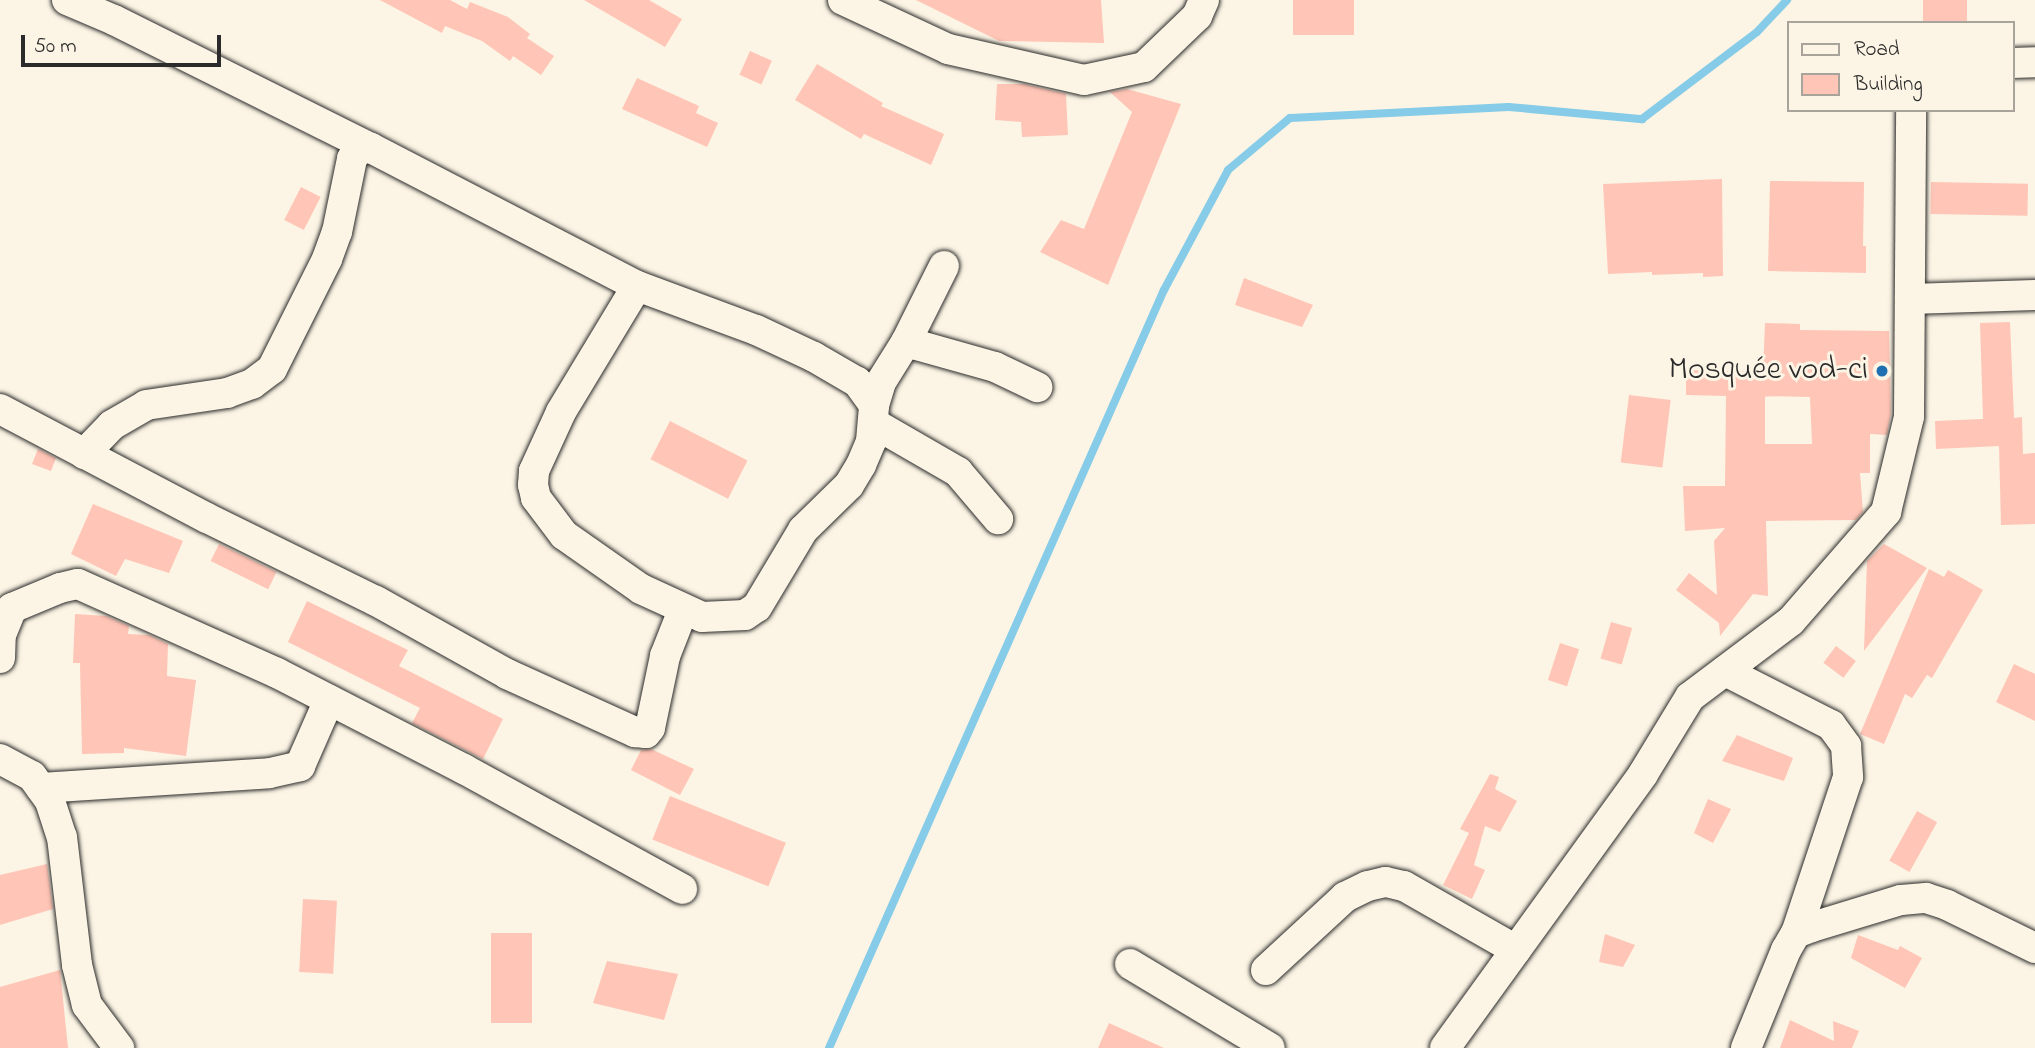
<!DOCTYPE html>
<html>
<head>
<meta charset="utf-8">
<style>
  body { margin:0 }
  #map { position:relative; width:2035px; height:1048px; overflow:hidden; background:#fcf5e5; font-family:"Indie Flower",sans-serif }
  div>[style] { position:absolute }
  .stream>* { height:8px; margin:-4px; padding:0 4px; transform-origin:4px; border-radius:4px; background:#86cbe7 }
  .building>* { inset:0; background:#ffc5b6; transform-origin:0 0 }
  .roads { filter:drop-shadow(0 0 2px #2b2b2b) drop-shadow(0 0 2px #2b2b2b) }
  .minor>* { height:30px; margin:-15px; padding:0 15px; transform-origin:15px; border-radius:15px; background:#fcf5e5 }
  .dots>* { width:19px; height:19px; translate:-50% -50%; box-sizing:border-box; border:4px solid #fcf5e5; border-radius:50% }
  span { translate:-50% -50%; white-space:nowrap; text-align:center; line-height:1.15; -webkit-text-stroke:6px #fcf5e5; paint-order:stroke }
  .poi-label { font-size:32px; color:#2b2b2b }
  .right { translate:-100% -50%; text-align:right }
  .legend { position:absolute; left:1787px; top:21px; width:228px; height:91px; box-sizing:border-box; background:#fcf5e5; border:2px solid #a8a49b; margin:0; padding:9px 12px; list-style:none; font-size:21px; color:#2b2b2b }
  .legend li { display:flex; align-items:center; gap:14px; height:35px }
  .legend b { width:35px; border:2px solid #a8a49b }
  .scale { position:absolute; left:21px; top:35px; width:200px; height:32px; box-sizing:border-box; border:4px solid #2b2b2b; border-top:0; padding-left:9px; font-size:21px; line-height:24px; white-space:nowrap; color:#2b2b2b; -webkit-text-stroke:5px #fcf5e5; paint-order:stroke }
</style>
</head>
<body>
<div id="map">
  <div class="stream">
    <i style="left:829px;top:1048px;width:829px;rotate:-66.16deg"></i>
    <i style="left:1164px;top:290px;width:136px;rotate:-61.9deg"></i>
    <i style="left:1228px;top:170px;width:81px;rotate:-40deg"></i>
    <i style="left:1290px;top:118px;width:219px;rotate:-2.9deg"></i>
    <i style="left:1509px;top:107px;width:134px;rotate:5.2deg"></i>
    <i style="left:1642px;top:119px;width:144px;rotate:-37.1deg"></i>
    <i style="left:1757px;top:32px;width:44px;rotate:-46.8deg"></i>
  </div>
  <div class="building">
    <i style="clip-path:polygon(380px 0,450px 0,467px 9px,470px 2px,508px 17px,530px 34px,527px 38px,554px 56px,541px 75px,513px 56px,510px 61px,482px 41px,445px 26px,442px 33px)"></i>
    <i style="clip-path:polygon(584px 0,649px 0,682px 19px,665px 47px)"></i>
    <i style="clip-path:polygon(916px 0,1101px 0,1104px 43px,999px 41px)"></i>
    <i style="left:1293px;top:0;width:61px;height:35px"></i>
    <i style="left:1923px;top:0;width:44px;height:23px"></i>
    <i style="left:750px;top:51px;width:24px;height:26px;rotate:24deg"></i>
    <i style="clip-path:polygon(817px 64px,883px 103px,881px 106px,944px 134px,931px 165px,864px 134px,861px 139px,795px 100px)"></i>
    <i style="clip-path:polygon(637px 78px,699px 106px,696px 113px,718px 123px,707px 147px,622px 109px)"></i>
    <i style="clip-path:polygon(997px 84px,1024px 84px,1066px 94px,1068px 135px,1022px 137px,1021px 122px,995px 120px)"></i>
    <i style="clip-path:polygon(1127px 89px,1181px 104px,1108px 285px,1040px 252px,1061px 220px,1084px 229px,1132px 112px,1110px 92px)"></i>
    <i style="clip-path:polygon(1722px 179px,1723px 276px,1703px 277px,1703px 273px,1652px 275px,1652px 272px,1608px 274px,1603px 184px)"></i>
    <i style="clip-path:polygon(1770px 181px,1864px 182px,1863px 246px,1866px 246px,1866px 273px,1768px 271px)"></i>
    <i style="left:1931px;top:182px;width:97px;height:32px;rotate:1deg"></i>
    <i style="left:301px;top:187px;width:22px;height:37px;rotate:27deg"></i>
    <i style="clip-path:polygon(1244px 278px,1313px 305px,1302px 327px,1235px 305px)"></i>
    <i style="clip-path:polygon(2010px 322px,2014px 418px,2022px 417px,2023px 454px,2035px 453px,2035px 524px,2001px 525px,1999px 446px,1936px 449px,1935px 421px,1983px 419px,1980px 323px)"></i>
    <i style="clip-path:polygon(evenodd,1765px 323px,1800px 324px,1800px 330px,1889px 331px,1891px 413px,1887px 435px,1870px 434px,1870px 473px,1860px 473px,1863px 512px,1856px 520px,1766px 521px,1768px 596px,1753px 594px,1720px 636px,1719px 623px,1676px 590px,1689px 573px,1717px 595px,1714px 541px,1725px 528px,1685px 531px,1683px 486px,1725px 486px,1726px 396px,1686px 395px,1686px 370px,1763px 372px,1765px 323px,1765px 396px,1810px 397px,1812px 444px,1765px 444px,1765px 396px)"></i>
    <i style="left:1629px;top:395px;width:42px;height:68px;rotate:7deg"></i>
    <i style="left:670px;top:421px;width:87px;height:43px;rotate:27deg"></i>
    <i style="clip-path:polygon(38px 449px,56px 458px,51px 471px,32px 464px)"></i>
    <i style="clip-path:polygon(93px 504px,183px 541px,169px 573px,125px 559px,116px 576px,71px 554px)"></i>
    <i style="left:219px;top:544px;width:64px;height:19px;rotate:26deg"></i>
    <i style="clip-path:polygon(1884px 544px,1927px 568px,1864px 651px,1867px 561px)"></i>
    <i style="clip-path:polygon(1929px 569px,1944px 577px,1948px 570px,1983px 590px,1932px 678px,1927px 675px,1912px 698px,1905px 694px,1884px 744px,1860px 734px)"></i>
    <i style="clip-path:polygon(307px 601px,408px 650px,399px 666px,503px 719px,483px 759px,412px 723px,420px 708px,288px 642px)"></i>
    <i style="clip-path:polygon(75px 614px,106px 616px,129px 626px,128px 634px,149px 635px,168px 644px,167px 676px,196px 680px,186px 756px,124px 748px,124px 753px,82px 754px,80px 663px,73px 663px)"></i>
    <i style="left:1611px;top:622px;width:22px;height:38px;rotate:16deg"></i>
    <i style="left:1560px;top:643px;width:20px;height:39px;rotate:18deg"></i>
    <i style="left:1836px;top:646px;width:25px;height:21px;rotate:37deg"></i>
    <i style="clip-path:polygon(2014px 664px,2035px 674px,2035px 721px,1996px 702px)"></i>
    <i style="clip-path:polygon(1737px 735px,1793px 758px,1784px 781px,1722px 761px)"></i>
    <i style="clip-path:polygon(651px 749px,694px 769px,680px 795px,631px 770px,641px 750px)"></i>
    <i style="clip-path:polygon(1490px 774px,1499px 777px,1495px 789px,1517px 801px,1500px 832px,1485px 826px,1474px 865px,1485px 870px,1472px 899px,1443px 885px,1469px 833px,1460px 829px)"></i>
    <i style="left:670px;top:796px;width:125px;height:47px;rotate:22deg"></i>
    <i style="clip-path:polygon(1708px 799px,1731px 809px,1713px 843px,1694px 833px)"></i>
    <i style="left:1917px;top:811px;width:23px;height:57px;rotate:29deg"></i>
    <i style="clip-path:polygon(47px 864px,53px 909px,0 925px,0 875px)"></i>
    <i style="left:303px;top:899px;width:34px;height:73px;rotate:3deg"></i>
    <i style="left:491px;top:933px;width:41px;height:90px"></i>
    <i style="clip-path:polygon(1605px 934px,1635px 945px,1623px 967px,1599px 962px)"></i>
    <i style="clip-path:polygon(1858px 935px,1898px 950px,1900px 946px,1922px 958px,1905px 988px,1851px 958px)"></i>
    <i style="clip-path:polygon(607px 961px,678px 974px,664px 1020px,593px 1003px)"></i>
    <i style="clip-path:polygon(60px 970px,68px 1048px,0 1048px,0 987px)"></i>
    <i style="clip-path:polygon(1790px 1020px,1834px 1041px,1833px 1021px,1859px 1031px,1852px 1048px,1780px 1048px)"></i>
    <i style="clip-path:polygon(1109px 1023px,1164px 1048px,1098px 1048px)"></i>
  </div>
  <div class="roads">
    <div class="minor">
      <i style="left:67px;top:0;width:51px;rotate:23.1deg"></i>
      <i style="left:114px;top:20px;width:287px;rotate:26.5deg"></i>
      <i style="left:843px;top:0;width:116px;rotate:25deg"></i>
      <i style="left:948px;top:49px;width:139px;rotate:12.8deg"></i>
      <i style="left:1084px;top:80px;width:61px;rotate:-12.2deg"></i>
      <i style="left:1144px;top:67px;width:74px;rotate:-43.9deg"></i>
      <i style="left:1197px;top:16px;width:17px;rotate:-66deg"></i>
      <i style="left:2012px;top:63px;width:23px;rotate:-2deg"></i>
      <i style="left:1910px;top:299px;width:125px;rotate:-1.8deg"></i>
      <i style="left:906px;top:342px;width:85px;rotate:-63.4deg"></i>
      <i style="left:874px;top:405px;width:29px;rotate:-126deg"></i>
      <i style="left:857px;top:382px;width:50px;rotate:-149.8deg"></i>
      <i style="left:814px;top:357px;width:64px;rotate:-155deg"></i>
      <i style="left:756px;top:330px;width:127px;rotate:-159.7deg"></i>
      <i style="left:637px;top:286px;width:147px;rotate:121.1deg"></i>
      <i style="left:561px;top:412px;width:65px;rotate:114.6deg"></i>
      <i style="left:534px;top:471px;width:14px;rotate:94deg"></i>
      <i style="left:533px;top:485px;width:13px;rotate:77deg"></i>
      <i style="left:536px;top:498px;width:46px;rotate:52.9deg"></i>
      <i style="left:564px;top:535px;width:94px;rotate:35deg"></i>
      <i style="left:641px;top:589px;width:67px;rotate:24.7deg"></i>
      <i style="left:702px;top:617px;width:43px;rotate:-2.7deg"></i>
      <i style="left:745px;top:615px;width:14px;rotate:-34deg"></i>
      <i style="left:757px;top:607px;width:90px;rotate:-59.1deg"></i>
      <i style="left:803px;top:530px;width:64px;rotate:-44.4deg"></i>
      <i style="left:849px;top:485px;width:23px;rotate:-59deg"></i>
      <i style="left:861px;top:465px;width:26px;rotate:-67deg"></i>
      <i style="left:871px;top:441px;width:36px;rotate:-85deg"></i>
      <i style="left:874px;top:405px;width:24px;rotate:-73deg"></i>
      <i style="left:881px;top:382px;width:47px;rotate:-58deg"></i>
      <i style="left:906px;top:342px;width:92px;rotate:15.7deg"></i>
      <i style="left:995px;top:367px;width:47px;rotate:25.5deg"></i>
      <i style="left:0;top:409px;width:234px;rotate:27.8deg"></i>
      <i style="left:207px;top:518px;width:188px;rotate:26.2deg"></i>
      <i style="left:376px;top:601px;width:150px;rotate:29.1deg"></i>
      <i style="left:507px;top:674px;width:141px;rotate:24.4deg"></i>
      <i style="left:635px;top:732px;width:11px;rotate:5deg"></i>
      <i style="left:646px;top:733px;width:6px;rotate:-51deg"></i>
      <i style="left:650px;top:728px;width:74px;rotate:-78.2deg"></i>
      <i style="left:665px;top:656px;width:49px;rotate:-68.6deg"></i>
      <i style="left:875px;top:424px;width:96px;rotate:30deg"></i>
      <i style="left:958px;top:472px;width:62px;rotate:49.6deg"></i>
      <i style="left:84px;top:454px;width:40px;rotate:-46deg"></i>
      <i style="left:112px;top:425px;width:39px;rotate:-30deg"></i>
      <i style="left:146px;top:405px;width:82px;rotate:-8.4deg"></i>
      <i style="left:227px;top:393px;width:27px;rotate:-20deg"></i>
      <i style="left:252px;top:384px;width:25px;rotate:-37deg"></i>
      <i style="left:272px;top:369px;width:123px;rotate:-63.4deg"></i>
      <i style="left:327px;top:259px;width:29px;rotate:-70deg"></i>
      <i style="left:337px;top:232px;width:75px;rotate:-78.4deg"></i>
      <i style="left:352px;top:159px;width:12px;rotate:-59deg"></i>
      <i style="left:358px;top:149px;width:13px;rotate:-4deg"></i>
      <i style="left:371px;top:148px;width:300px;rotate:27.4deg"></i>
      <i style="left:0;top:658px;width:23px;rotate:-88deg"></i>
      <i style="left:1px;top:635px;width:29px;rotate:-68deg"></i>
      <i style="left:12px;top:608px;width:52px;rotate:-22.6deg"></i>
      <i style="left:60px;top:588px;width:18px;rotate:-13deg"></i>
      <i style="left:78px;top:584px;width:218px;rotate:24.1deg"></i>
      <i style="left:277px;top:673px;width:210px;rotate:27.2deg"></i>
      <i style="left:464px;top:769px;width:249px;rotate:28.8deg"></i>
      <i style="left:1725px;top:671px;width:119px;rotate:27deg"></i>
      <i style="left:1831px;top:725px;width:26px;rotate:54deg"></i>
      <i style="left:1846px;top:746px;width:31px;rotate:86deg"></i>
      <i style="left:1848px;top:777px;width:164px;rotate:108.4deg"></i>
      <i style="left:0;top:759px;width:36px;rotate:28deg"></i>
      <i style="left:32px;top:776px;width:31px;rotate:54deg"></i>
      <i style="left:50px;top:801px;width:38px;rotate:72deg"></i>
      <i style="left:62px;top:837px;width:129px;rotate:83.3deg"></i>
      <i style="left:77px;top:965px;width:41px;rotate:76deg"></i>
      <i style="left:87px;top:1005px;width:54px;rotate:53.3deg"></i>
      <i style="left:41px;top:788px;width:229px;rotate:-3.7deg"></i>
      <i style="left:270px;top:773px;width:31px;rotate:-13deg"></i>
      <i style="left:300px;top:766px;width:72px;rotate:-66.3deg"></i>
      <i style="left:1130px;top:964px;width:163px;rotate:31deg"></i>
      <i style="left:1266px;top:970px;width:108px;rotate:-42.7deg"></i>
      <i style="left:1345px;top:897px;width:25px;rotate:-26deg"></i>
      <i style="left:1368px;top:886px;width:18px;rotate:-13deg"></i>
      <i style="left:1386px;top:882px;width:18px;rotate:13deg"></i>
      <i style="left:1404px;top:886px;width:129px;rotate:29.7deg"></i>
      <i style="left:1445px;top:1048px;width:338px;rotate:-54.1deg"></i>
      <i style="left:1643px;top:774px;width:90px;rotate:-58.6deg"></i>
      <i style="left:1690px;top:697px;width:126px;rotate:-37deg"></i>
      <i style="left:1791px;top:621px;width:145px;rotate:-48.9deg"></i>
      <i style="left:1886px;top:512px;width:98px;rotate:-76.4deg"></i>
      <i style="left:1909px;top:417px;width:307px;rotate:-89.6deg"></i>
      <i style="left:1746px;top:1048px;width:106px;rotate:-67.8deg"></i>
      <i style="left:1786px;top:950px;width:20px;rotate:-60deg"></i>
      <i style="left:1796px;top:933px;width:17px;rotate:-21deg"></i>
      <i style="left:1812px;top:927px;width:93px;rotate:-16.9deg"></i>
      <i style="left:1901px;top:900px;width:25px;rotate:-5deg"></i>
      <i style="left:1926px;top:898px;width:22px;rotate:18deg"></i>
      <i style="left:1947px;top:905px;width:98px;rotate:26deg"></i>
    </div>
  </div>
  <div class="dots">
    <i style="left:1882px;top:371px;background:#1f6fb2"></i>
  </div>
  <div class="poi-label">
    <span class="right" style="left:1868px;top:371px">Mosquée vod-ci</span>
  </div>
  <ul class="legend">
  <li><b style="height:9px;background:#fcf5e5"></b>Road</li>
  <li><b style="height:19px;background:#ffc5b6"></b>Building</li>
  </ul>
  <div class="scale">50 m</div>
</div>
</body>
</html>
